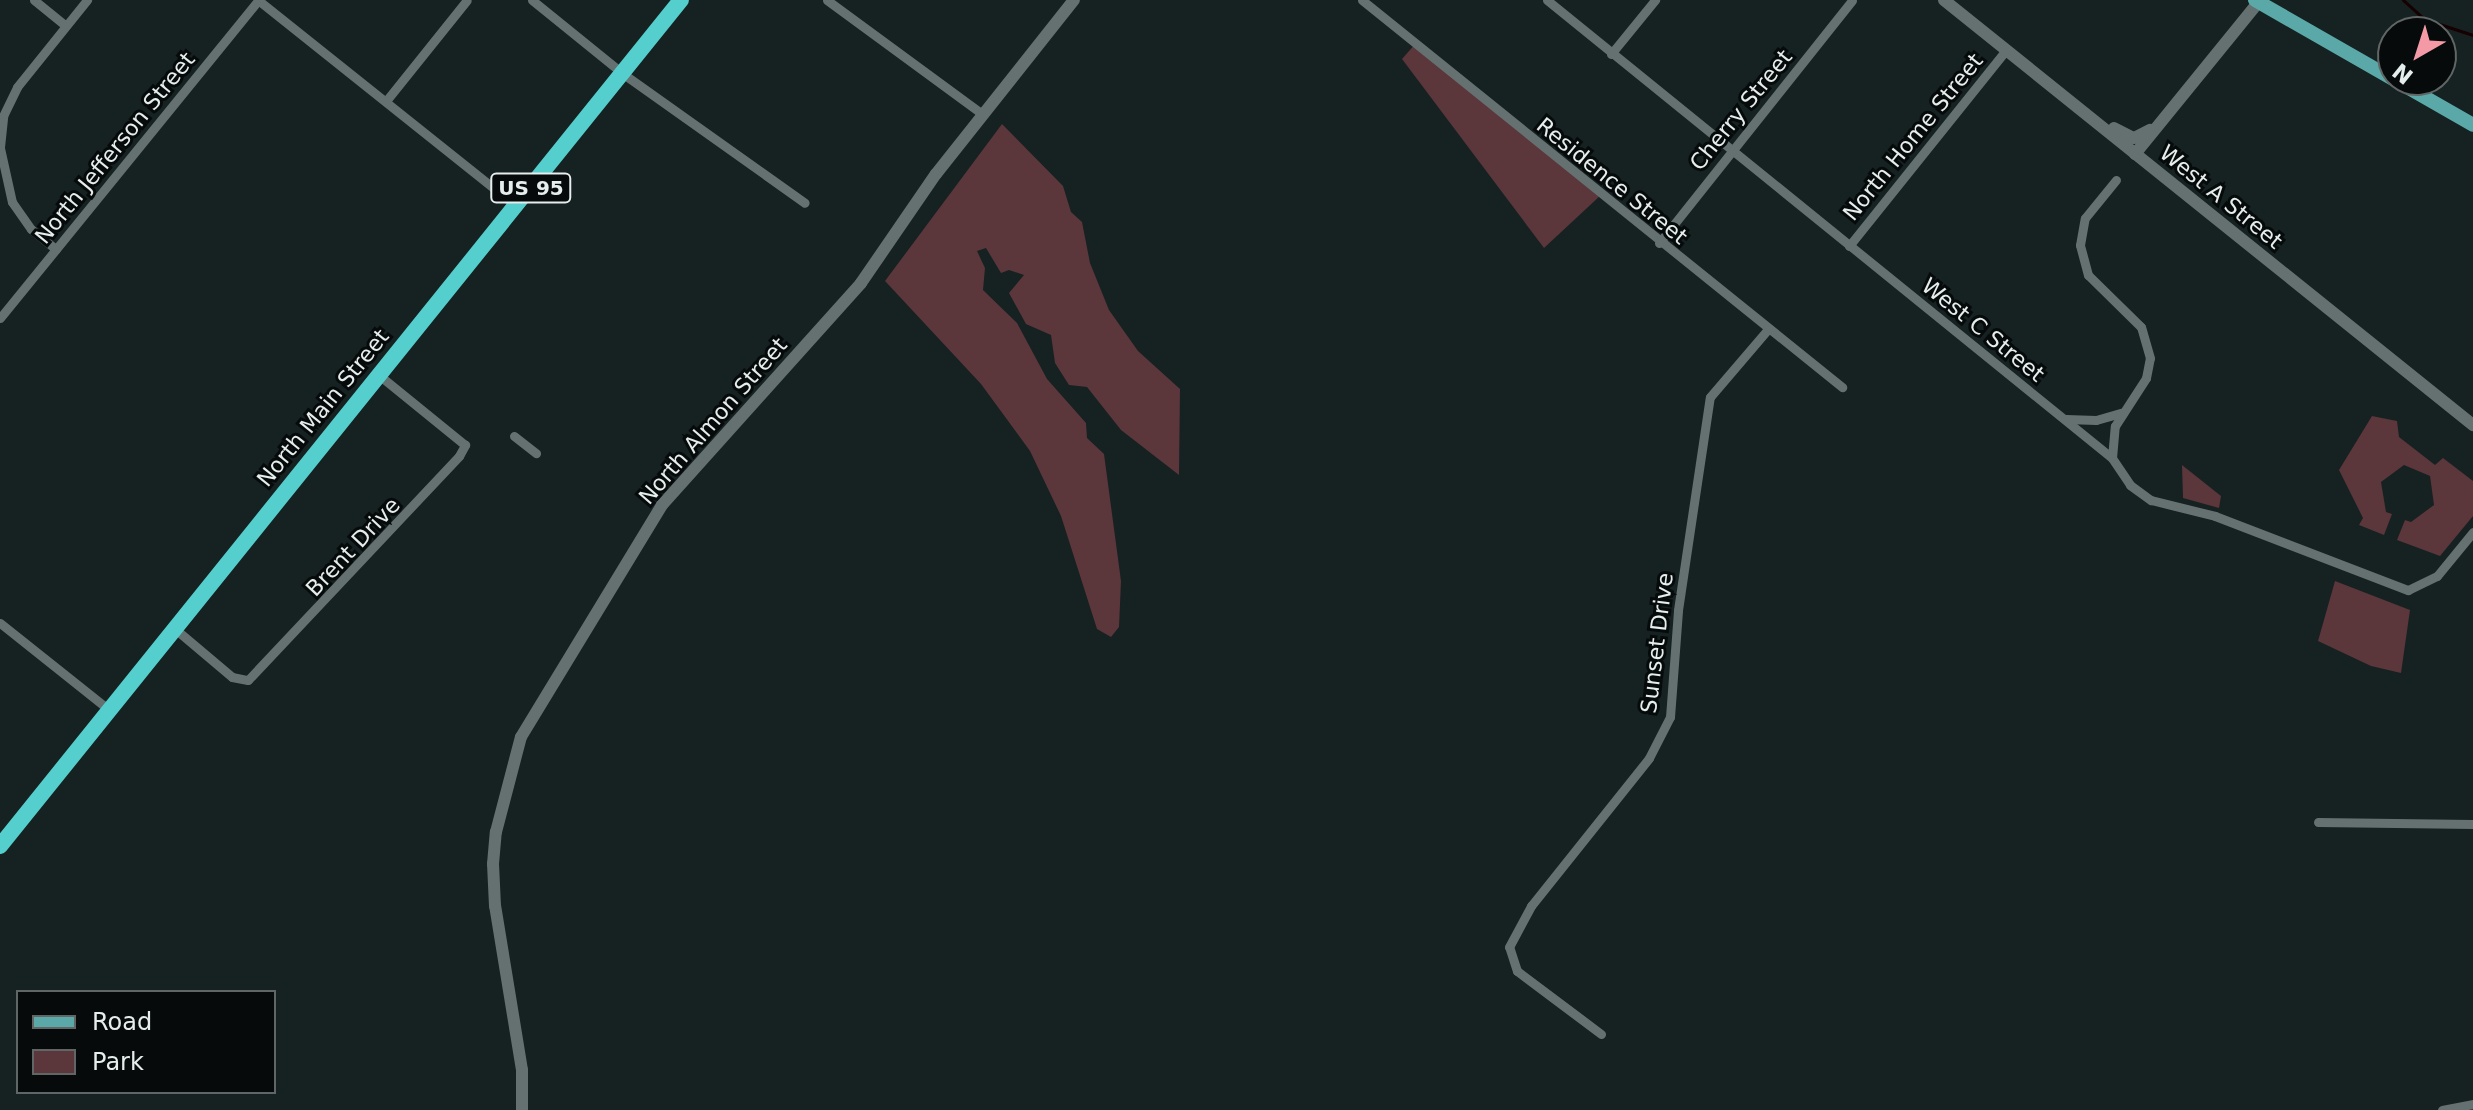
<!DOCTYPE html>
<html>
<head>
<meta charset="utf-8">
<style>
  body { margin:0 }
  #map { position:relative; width:2473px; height:1110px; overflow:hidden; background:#162121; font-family:"DejaVu Sans",sans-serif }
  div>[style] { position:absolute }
  .green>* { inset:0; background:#5b363b }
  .stream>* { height:3px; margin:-1.5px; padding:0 1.5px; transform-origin:1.5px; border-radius:1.5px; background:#160002 }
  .street>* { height:9px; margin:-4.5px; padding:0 4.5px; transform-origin:4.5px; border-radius:4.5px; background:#647170 }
  .secondary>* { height:12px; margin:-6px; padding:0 6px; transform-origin:6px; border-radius:6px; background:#647170 }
  .primary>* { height:14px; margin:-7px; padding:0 7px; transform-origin:7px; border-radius:7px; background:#5aa9a8 }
  .highway>* { height:16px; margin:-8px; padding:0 8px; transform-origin:8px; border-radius:8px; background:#54cfcd }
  span { translate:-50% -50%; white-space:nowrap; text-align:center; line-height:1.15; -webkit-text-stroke:6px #060a0a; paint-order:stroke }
  .shield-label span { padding:2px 6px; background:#060a0a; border:2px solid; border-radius:6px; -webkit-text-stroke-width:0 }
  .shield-label { font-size:20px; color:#e6eded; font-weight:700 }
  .street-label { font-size:22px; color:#e6eded }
  .legend { position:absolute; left:16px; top:990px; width:260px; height:104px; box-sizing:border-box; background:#060a0a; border:2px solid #606565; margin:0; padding:10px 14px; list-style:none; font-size:24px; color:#e6eded }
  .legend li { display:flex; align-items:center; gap:16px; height:40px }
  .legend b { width:40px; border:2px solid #606565 }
  .north { position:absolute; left:2377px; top:16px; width:80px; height:80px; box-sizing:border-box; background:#060a0a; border:2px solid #606565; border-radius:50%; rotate:219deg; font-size:22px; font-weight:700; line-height:32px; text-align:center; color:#e6eded }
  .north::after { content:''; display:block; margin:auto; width:28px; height:36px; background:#f49aa6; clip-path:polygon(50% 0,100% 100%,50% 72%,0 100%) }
</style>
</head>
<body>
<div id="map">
  <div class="green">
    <i style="clip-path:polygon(1416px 43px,1601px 195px,1544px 248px,1402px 59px)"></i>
    <i style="clip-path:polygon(1002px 124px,1063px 186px,1071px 212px,1082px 222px,1090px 263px,1109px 310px,1138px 351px,1180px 389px,1179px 475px,1121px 430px,1087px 387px,1069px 385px,1055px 363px,1051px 335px,1026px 324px,1009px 293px,1024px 275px,1009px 270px,1001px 273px,986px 248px,977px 251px,985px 268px,983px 290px,1017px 323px,1047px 379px,1086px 423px,1087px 438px,1104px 454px,1121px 581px,1119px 627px,1111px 637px,1097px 629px,1061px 516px,1030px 451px,981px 384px,885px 281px)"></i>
    <i style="clip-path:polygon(2372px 416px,2397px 421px,2399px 437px,2435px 465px,2443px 458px,2473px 481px,2473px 516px,2440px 556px,2397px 540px,2405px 520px,2411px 522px,2434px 505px,2430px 476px,2404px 465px,2381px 482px,2386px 512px,2392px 514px,2384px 535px,2359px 525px,2363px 518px,2339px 470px)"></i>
    <i style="clip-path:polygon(2182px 465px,2221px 496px,2219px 508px,2183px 498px)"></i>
    <i style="clip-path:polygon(2335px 581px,2410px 610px,2401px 673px,2371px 666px,2318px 641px)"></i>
  </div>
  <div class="stream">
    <i style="left:2403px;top:0;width:28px;rotate:42deg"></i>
    <i style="left:2424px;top:19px;width:52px;rotate:18.1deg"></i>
  </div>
  <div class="street">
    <i style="left:34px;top:0;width:40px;rotate:39deg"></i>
    <i style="left:532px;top:0;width:116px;rotate:39deg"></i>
    <i style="left:622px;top:73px;width:224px;rotate:35.4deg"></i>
    <i style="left:827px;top:0;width:192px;rotate:36.3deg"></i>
    <i style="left:1362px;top:0;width:617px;rotate:38.88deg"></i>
    <i style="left:1547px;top:0;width:727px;rotate:39.03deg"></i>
    <i style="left:2112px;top:458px;width:32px;rotate:56deg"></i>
    <i style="left:2130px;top:485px;width:26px;rotate:36deg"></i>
    <i style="left:2151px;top:500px;width:66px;rotate:14deg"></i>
    <i style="left:2215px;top:516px;width:207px;rotate:21deg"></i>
    <i style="left:2408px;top:590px;width:32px;rotate:-26deg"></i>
    <i style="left:2437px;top:576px;width:57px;rotate:-50.7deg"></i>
    <i style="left:1611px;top:54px;width:70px;rotate:-50.8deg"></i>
    <i style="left:386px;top:101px;width:129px;rotate:-51.3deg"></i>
    <i style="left:0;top:147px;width:31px;rotate:-84deg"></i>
    <i style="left:3px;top:116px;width:32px;rotate:-64deg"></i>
    <i style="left:17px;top:87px;width:112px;rotate:-51.2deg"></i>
    <i style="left:0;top:148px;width:55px;rotate:77.5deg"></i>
    <i style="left:12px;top:202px;width:33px;rotate:55deg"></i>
    <i style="left:31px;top:229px;width:32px;rotate:39deg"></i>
    <i style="left:1659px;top:243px;width:310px;rotate:-51.5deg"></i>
    <i style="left:1849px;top:246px;width:251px;rotate:-51.3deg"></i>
    <i style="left:0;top:318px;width:409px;rotate:-50.9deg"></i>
    <i style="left:258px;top:0;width:330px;rotate:38.6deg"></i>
    <i style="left:2066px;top:419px;width:30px;rotate:2deg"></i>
    <i style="left:2096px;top:420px;width:26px;rotate:-16deg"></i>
    <i style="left:514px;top:436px;width:28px;rotate:38deg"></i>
    <i style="left:2112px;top:458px;width:32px;rotate:-85deg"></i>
    <i style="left:2115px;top:426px;width:57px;rotate:-57.1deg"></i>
    <i style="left:2146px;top:378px;width:20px;rotate:-79deg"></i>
    <i style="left:2150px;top:358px;width:32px;rotate:-106deg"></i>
    <i style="left:2141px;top:327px;width:74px;rotate:-135.5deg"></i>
    <i style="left:2088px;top:275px;width:31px;rotate:-105deg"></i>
    <i style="left:2080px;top:245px;width:27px;rotate:-80deg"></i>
    <i style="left:2085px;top:218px;width:49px;rotate:-50.8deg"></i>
    <i style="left:0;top:623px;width:138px;rotate:38.5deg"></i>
    <i style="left:174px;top:628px;width:76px;rotate:40.2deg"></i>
    <i style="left:232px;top:677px;width:16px;rotate:11deg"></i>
    <i style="left:248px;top:680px;width:308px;rotate:-46.7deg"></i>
    <i style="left:459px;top:456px;width:13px;rotate:-61deg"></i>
    <i style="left:465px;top:445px;width:111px;rotate:-140.9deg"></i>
    <i style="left:2318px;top:822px;width:155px;rotate:0.7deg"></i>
    <i style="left:1601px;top:1034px;width:105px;rotate:-143.1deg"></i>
    <i style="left:1517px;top:971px;width:25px;rotate:-108deg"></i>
    <i style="left:1509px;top:947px;width:47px;rotate:-61.8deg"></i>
    <i style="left:1531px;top:906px;width:189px;rotate:-51.4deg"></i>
    <i style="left:1649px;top:758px;width:46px;rotate:-62.9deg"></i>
    <i style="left:1670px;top:717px;width:107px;rotate:-85.7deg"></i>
    <i style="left:1678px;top:610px;width:215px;rotate:-81.5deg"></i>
    <i style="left:1710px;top:397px;width:89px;rotate:-49.5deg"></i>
    <i style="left:2442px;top:1110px;width:32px;rotate:-11deg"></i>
  </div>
  <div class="secondary">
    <i style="left:1944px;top:0;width:679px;rotate:38.78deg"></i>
    <i style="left:2114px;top:128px;width:22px;rotate:27deg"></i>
    <i style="left:2134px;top:138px;width:18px;rotate:-27deg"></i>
    <i style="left:2135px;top:154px;width:198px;rotate:-50.9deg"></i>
    <i style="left:522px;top:1110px;width:40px;rotate:-90deg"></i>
    <i style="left:522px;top:1070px;width:166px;rotate:-99.3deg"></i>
    <i style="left:495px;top:906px;width:42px;rotate:-92.7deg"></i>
    <i style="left:493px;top:864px;width:32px;rotate:-85deg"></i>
    <i style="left:496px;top:832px;width:98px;rotate:-75.3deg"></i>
    <i style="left:521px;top:737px;width:271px;rotate:-58.7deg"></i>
    <i style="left:662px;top:505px;width:298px;rotate:-48.1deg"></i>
    <i style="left:861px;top:283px;width:132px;rotate:-55.5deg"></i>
    <i style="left:936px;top:174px;width:222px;rotate:-51.6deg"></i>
  </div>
  <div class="primary">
    <i style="left:2255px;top:0;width:251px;rotate:29.8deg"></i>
  </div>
  <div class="highway">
    <i style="left:0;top:846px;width:1086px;rotate:-51.17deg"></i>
  </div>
  <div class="shield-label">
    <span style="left:531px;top:188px">US 95</span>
  </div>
  <div class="street-label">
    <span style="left:1741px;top:110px;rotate:-51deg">Cherry Street</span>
    <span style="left:1913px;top:137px;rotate:-51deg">North Home Street</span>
    <span style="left:115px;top:148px;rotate:-51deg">North Jefferson Street</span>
    <span style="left:1612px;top:181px;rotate:39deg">Residence Street</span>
    <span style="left:2221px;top:197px;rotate:39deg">West A Street</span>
    <span style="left:1983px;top:330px;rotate:39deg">West C Street</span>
    <span style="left:323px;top:408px;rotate:-51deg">North Main Street</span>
    <span style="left:713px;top:421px;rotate:-49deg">North Almon Street</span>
    <span style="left:353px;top:547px;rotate:-47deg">Brent Drive</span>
    <span style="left:1657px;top:643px;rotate:-83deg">Sunset Drive</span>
  </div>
  <ul class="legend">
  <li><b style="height:10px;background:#5aa9a8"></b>Road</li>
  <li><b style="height:22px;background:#5b363b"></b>Park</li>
  </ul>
  <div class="north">N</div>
</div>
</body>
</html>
